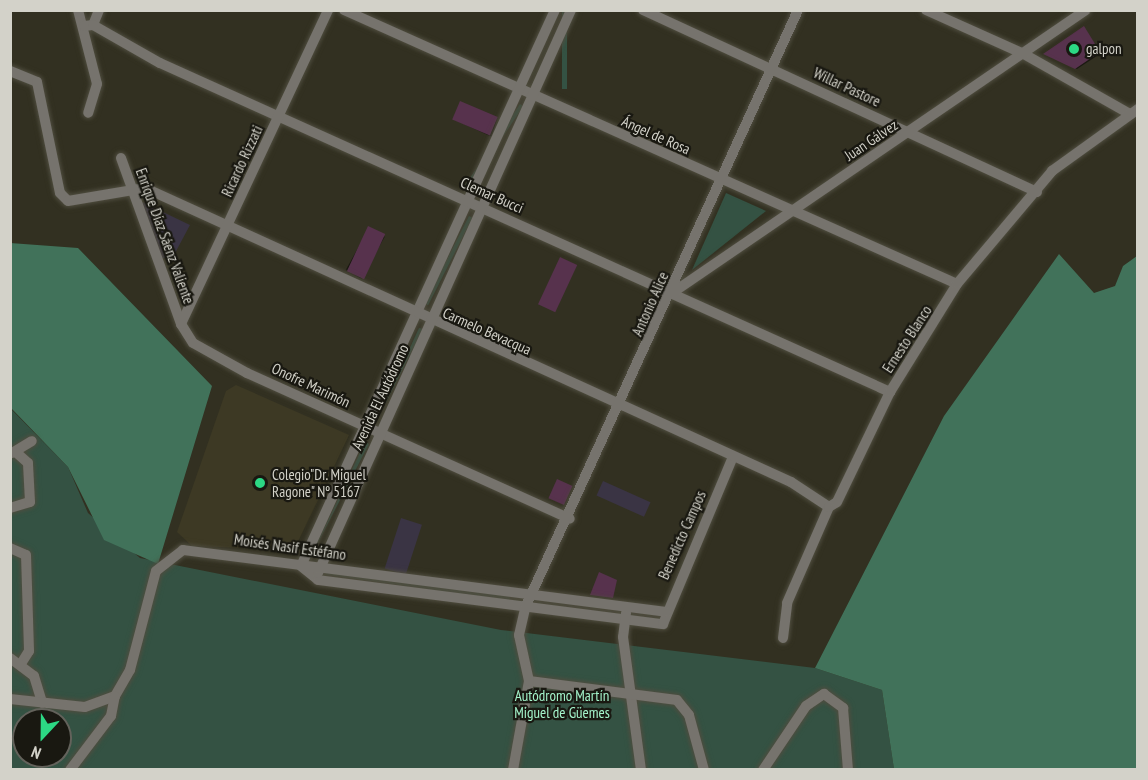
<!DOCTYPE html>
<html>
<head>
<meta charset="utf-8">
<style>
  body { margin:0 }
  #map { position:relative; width:1148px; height:780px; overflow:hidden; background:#323021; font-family:"PT Sans Narrow",sans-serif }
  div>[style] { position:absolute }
  .built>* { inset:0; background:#3d3924 }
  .industrial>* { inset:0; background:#3a3444; transform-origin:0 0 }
  .green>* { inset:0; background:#345243; transform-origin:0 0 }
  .forest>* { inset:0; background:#41725a }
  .shadow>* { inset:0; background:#0007; transform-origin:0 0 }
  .building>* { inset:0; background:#57324d; transform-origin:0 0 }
  .roads { filter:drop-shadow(0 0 2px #4f4d3f) drop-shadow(0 0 2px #4f4d3f) }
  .minor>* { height:10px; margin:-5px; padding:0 5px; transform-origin:5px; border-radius:5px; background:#76736d }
  .dots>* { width:16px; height:16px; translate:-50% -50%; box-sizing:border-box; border:3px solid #191811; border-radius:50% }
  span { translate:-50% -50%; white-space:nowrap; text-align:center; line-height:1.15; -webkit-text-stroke:4.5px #191811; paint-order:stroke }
  .poi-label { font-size:15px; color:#d3d2c9 }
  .left { translate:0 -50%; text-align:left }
  .street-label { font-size:15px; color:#d3d2c9 }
  .park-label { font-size:15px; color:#a3f3ca }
  .frame { position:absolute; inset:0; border:12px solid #d3d2c9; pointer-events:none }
  .north { position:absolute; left:12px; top:708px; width:60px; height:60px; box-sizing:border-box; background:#191811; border:2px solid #63625b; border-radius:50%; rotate:202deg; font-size:16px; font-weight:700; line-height:24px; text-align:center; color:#d3d2c9 }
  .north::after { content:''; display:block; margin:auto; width:21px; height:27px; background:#2cd884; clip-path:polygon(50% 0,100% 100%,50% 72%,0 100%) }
</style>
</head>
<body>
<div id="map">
  <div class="built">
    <i style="clip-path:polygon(236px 385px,349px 435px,294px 550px,192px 546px,177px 532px,226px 391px)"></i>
  </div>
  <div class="industrial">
    <i style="clip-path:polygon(142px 202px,190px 225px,174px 255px,160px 259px)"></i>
    <i style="left:603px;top:481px;width:52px;height:16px;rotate:24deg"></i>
    <i style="left:401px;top:518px;width:22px;height:53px;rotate:18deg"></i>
  </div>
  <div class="green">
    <i style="left:562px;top:11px;width:5px;height:78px"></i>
    <i style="left:520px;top:104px;width:4px;height:99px;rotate:34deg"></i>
    <i style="clip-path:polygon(726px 193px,766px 211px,692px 270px)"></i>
    <i style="left:469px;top:216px;width:4px;height:98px;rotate:27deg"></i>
    <i style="clip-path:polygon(419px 328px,423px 329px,377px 420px)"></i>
    <i style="clip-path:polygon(evenodd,10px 408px,68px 467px,88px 513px,140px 558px,501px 630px,815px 668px,882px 690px,894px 769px,11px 769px,10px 408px,24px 720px,60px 720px,60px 756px,24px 756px,24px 720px)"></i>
    <i style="clip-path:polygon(365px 442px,369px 444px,311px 556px)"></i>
    <i style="clip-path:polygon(324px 569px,510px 595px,509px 601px,323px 574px)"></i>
  </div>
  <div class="forest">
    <i style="clip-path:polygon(10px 243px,78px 248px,212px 386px,158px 564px,104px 540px,68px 467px,11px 408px)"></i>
    <i style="clip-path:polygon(1059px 254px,1094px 293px,1115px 286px,1123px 266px,1137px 256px,1137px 769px,894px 769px,882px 690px,815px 668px,944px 416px)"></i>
  </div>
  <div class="shadow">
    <i style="clip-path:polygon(1085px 29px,1100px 54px,1077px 69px,1045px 54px)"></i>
    <i style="clip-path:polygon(497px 118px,492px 137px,453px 119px)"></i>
    <i style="left:369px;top:228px;width:18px;height:48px;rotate:29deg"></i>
    <i style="clip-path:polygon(576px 266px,555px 311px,539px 304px)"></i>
  </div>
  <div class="building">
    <i style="clip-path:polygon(1084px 26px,1100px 52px,1075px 69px,1043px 54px)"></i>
    <i style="left:460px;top:101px;width:41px;height:20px;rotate:23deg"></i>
    <i style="left:368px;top:226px;width:19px;height:50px;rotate:25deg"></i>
    <i style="left:560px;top:257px;width:19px;height:52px;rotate:25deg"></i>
    <i style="left:557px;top:479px;width:17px;height:21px;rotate:24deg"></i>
    <i style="clip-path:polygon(599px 572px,617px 580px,613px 598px,590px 595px)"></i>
  </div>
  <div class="roads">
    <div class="minor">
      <i style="left:78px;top:10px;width:76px;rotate:75.6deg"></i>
      <i style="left:97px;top:84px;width:30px;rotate:107deg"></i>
      <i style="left:344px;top:10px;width:671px;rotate:24.08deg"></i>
      <i style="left:555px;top:10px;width:611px;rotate:114.55deg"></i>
      <i style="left:301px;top:566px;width:22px;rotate:39deg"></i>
      <i style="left:318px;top:580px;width:348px;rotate:7.3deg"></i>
      <i style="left:663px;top:624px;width:179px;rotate:-67.3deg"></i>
      <i style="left:643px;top:10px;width:434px;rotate:24.8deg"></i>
      <i style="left:926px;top:10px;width:107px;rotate:24.2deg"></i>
      <i style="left:1024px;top:54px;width:122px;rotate:29.5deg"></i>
      <i style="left:93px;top:25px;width:16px;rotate:-68deg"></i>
      <i style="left:84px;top:26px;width:9px;rotate:-6deg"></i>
      <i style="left:93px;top:25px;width:77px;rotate:29.6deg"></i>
      <i style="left:160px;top:63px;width:801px;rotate:24.26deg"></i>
      <i style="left:10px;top:71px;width:29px;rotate:22deg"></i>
      <i style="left:37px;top:82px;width:113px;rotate:78.3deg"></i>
      <i style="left:60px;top:193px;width:11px;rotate:45deg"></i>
      <i style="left:68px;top:201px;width:78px;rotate:-9.6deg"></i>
      <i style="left:145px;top:188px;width:710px;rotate:24.47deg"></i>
      <i style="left:791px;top:482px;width:45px;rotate:33.3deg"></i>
      <i style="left:121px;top:158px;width:177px;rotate:70.1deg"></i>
      <i style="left:181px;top:324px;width:22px;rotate:58deg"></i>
      <i style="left:193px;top:343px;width:62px;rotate:29.1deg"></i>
      <i style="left:247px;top:373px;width:354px;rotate:24.3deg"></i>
      <i style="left:672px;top:293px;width:501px;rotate:-34.36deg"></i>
      <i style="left:181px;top:324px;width:347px;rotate:-64.9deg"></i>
      <i style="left:12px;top:453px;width:23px;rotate:-31deg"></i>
      <i style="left:10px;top:508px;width:21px;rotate:-17deg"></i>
      <i style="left:30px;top:502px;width:39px;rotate:-93deg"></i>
      <i style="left:28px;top:463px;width:15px;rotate:-138deg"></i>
      <i style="left:10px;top:548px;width:17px;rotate:24deg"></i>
      <i style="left:26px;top:555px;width:96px;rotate:88.2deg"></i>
      <i style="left:29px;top:651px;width:15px;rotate:122deg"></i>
      <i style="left:318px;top:573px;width:617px;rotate:-65.8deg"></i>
      <i style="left:626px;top:613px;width:24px;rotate:97deg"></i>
      <i style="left:623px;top:637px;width:134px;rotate:82.3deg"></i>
      <i style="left:783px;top:638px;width:35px;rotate:-83deg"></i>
      <i style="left:787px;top:603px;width:105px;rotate:-66.4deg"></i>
      <i style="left:829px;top:507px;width:9px;rotate:-32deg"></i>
      <i style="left:837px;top:502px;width:122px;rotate:-64.3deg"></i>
      <i style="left:890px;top:392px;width:127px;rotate:-58.2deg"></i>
      <i style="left:957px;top:284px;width:148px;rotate:-49.9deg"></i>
      <i style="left:1052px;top:171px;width:106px;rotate:-35.8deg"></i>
      <i style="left:10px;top:658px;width:30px;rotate:37deg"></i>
      <i style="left:34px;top:676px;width:28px;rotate:73deg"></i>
      <i style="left:10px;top:699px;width:75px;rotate:6.1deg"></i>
      <i style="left:85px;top:707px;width:32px;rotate:-20deg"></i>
      <i style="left:115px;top:696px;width:30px;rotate:-60deg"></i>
      <i style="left:130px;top:670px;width:102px;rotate:-75.3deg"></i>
      <i style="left:156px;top:571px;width:34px;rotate:-38deg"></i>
      <i style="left:183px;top:550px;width:486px;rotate:7.3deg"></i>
      <i style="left:70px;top:770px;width:68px;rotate:-52.8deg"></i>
      <i style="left:111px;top:716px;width:20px;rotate:-79deg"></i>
      <i style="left:513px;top:770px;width:90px;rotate:-79.8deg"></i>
      <i style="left:704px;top:770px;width:57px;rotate:-105.3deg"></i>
      <i style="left:689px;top:715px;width:19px;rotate:-129deg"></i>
      <i style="left:677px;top:700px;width:149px;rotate:-172.7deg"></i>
      <i style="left:529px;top:681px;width:47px;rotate:-102.3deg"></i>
      <i style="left:519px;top:635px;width:28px;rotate:-77deg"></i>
      <i style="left:525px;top:608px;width:657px;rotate:-65.46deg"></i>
      <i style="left:763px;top:770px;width:77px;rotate:-56.1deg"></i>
      <i style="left:806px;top:706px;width:22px;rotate:-34deg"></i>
      <i style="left:824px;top:694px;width:24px;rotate:36deg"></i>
      <i style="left:843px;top:708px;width:62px;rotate:85.4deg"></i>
    </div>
  </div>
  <div class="dots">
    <i style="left:1074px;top:49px;background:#2cd884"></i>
    <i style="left:260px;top:483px;background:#2cd884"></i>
  </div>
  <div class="poi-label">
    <span class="left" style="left:1086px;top:49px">galpon</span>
    <span class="left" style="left:272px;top:483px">Colegio"Dr. Miguel<br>Ragone" Nº 5167</span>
  </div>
  <div class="street-label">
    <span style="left:847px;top:87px;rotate:25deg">Willar Pastore</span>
    <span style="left:656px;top:135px;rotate:24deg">Ángel de Rosa</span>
    <span style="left:871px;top:140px;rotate:-34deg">Juan Gálvez</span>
    <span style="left:242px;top:161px;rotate:-65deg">Ricardo Rizzati</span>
    <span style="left:492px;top:195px;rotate:24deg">Clemar Bucci</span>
    <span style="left:165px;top:236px;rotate:70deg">Enrique Díaz Sáenz Valiente</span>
    <span style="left:650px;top:304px;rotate:-66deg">Antonio Alice</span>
    <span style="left:487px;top:331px;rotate:24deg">Carmelo Bevacqua</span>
    <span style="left:907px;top:339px;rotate:-57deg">Ernesto Blanco</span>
    <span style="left:311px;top:385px;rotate:25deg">Onofre Marimón</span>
    <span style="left:380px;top:397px;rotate:-65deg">Avenida El Autódromo</span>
    <span style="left:682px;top:535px;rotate:-66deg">Benedicto Campos</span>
    <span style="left:290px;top:547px;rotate:8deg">Moisés Nasif Estéfano</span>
  </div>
  <div class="park-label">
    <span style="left:562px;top:704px">Autódromo Martín<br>Miguel de Güemes</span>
  </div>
  <div class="frame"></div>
  <div class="north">N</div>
</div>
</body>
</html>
